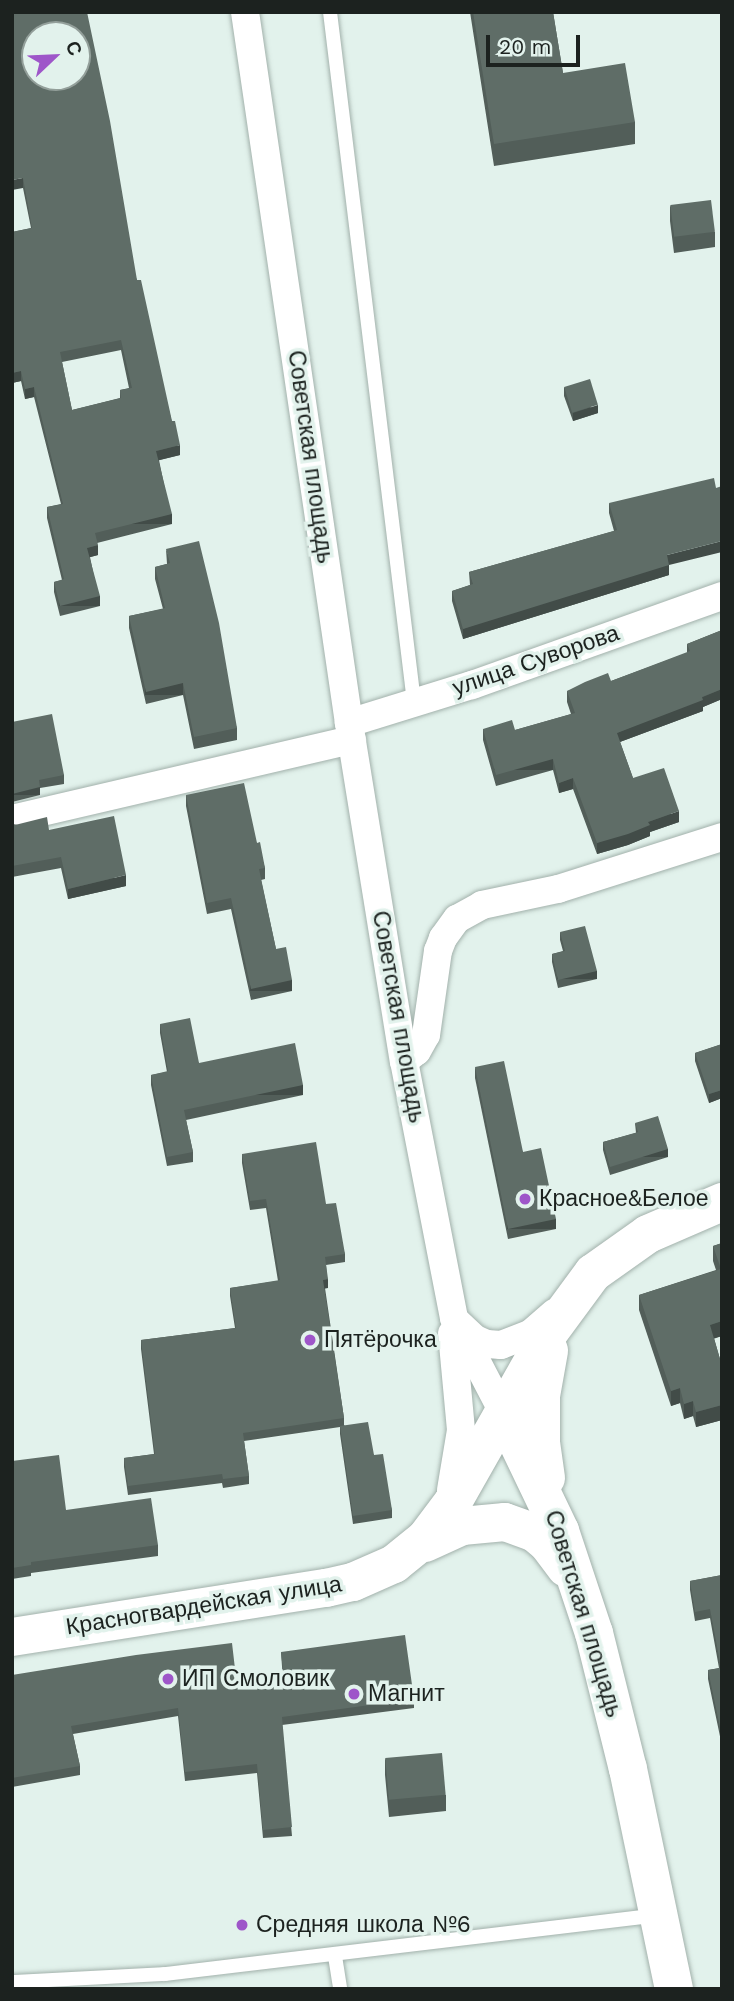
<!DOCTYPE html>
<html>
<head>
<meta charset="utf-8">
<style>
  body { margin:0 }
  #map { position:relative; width:734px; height:2001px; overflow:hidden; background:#e2f2ec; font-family:"Work Sans",sans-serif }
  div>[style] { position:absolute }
  .roads { filter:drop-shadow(0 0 2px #a2b1ab) drop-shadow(0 0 2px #a2b1ab) }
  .lane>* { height:14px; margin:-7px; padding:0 7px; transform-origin:7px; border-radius:7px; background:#fff }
  .street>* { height:28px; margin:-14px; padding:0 14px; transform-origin:14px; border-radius:14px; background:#fff }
  .secondary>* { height:38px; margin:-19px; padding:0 19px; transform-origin:19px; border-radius:19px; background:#fff }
  .wall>* { inset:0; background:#525e59 }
  .shaded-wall>* { inset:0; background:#424c48; transform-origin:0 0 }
  .building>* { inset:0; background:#5f6d67; transform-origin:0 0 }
  .dots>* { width:19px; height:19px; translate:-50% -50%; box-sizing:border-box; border:4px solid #e2f2ec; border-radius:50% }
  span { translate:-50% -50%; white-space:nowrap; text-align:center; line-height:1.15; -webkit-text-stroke:7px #e2f2ec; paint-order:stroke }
  .street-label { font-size:23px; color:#1c221f }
  .poi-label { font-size:23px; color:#1c221f }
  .left { translate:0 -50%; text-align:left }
  .frame { position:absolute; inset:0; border:14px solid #1c221f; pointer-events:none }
  .north { position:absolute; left:21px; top:21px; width:70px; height:70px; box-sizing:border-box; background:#e2f2ec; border:2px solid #939f9a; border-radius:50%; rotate:67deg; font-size:19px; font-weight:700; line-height:28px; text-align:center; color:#1c221f }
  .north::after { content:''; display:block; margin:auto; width:24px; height:32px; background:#9e56c9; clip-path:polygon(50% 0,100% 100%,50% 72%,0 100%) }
  .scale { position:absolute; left:486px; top:35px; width:94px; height:32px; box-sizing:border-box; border:4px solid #1c221f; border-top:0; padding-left:9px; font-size:21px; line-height:24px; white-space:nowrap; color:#1c221f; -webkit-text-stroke:5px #e2f2ec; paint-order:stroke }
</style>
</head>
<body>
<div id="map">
  <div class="roads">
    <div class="lane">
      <i style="left:330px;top:12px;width:695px;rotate:83.06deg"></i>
      <i style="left:335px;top:1956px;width:33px;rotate:81deg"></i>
      <i style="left:12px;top:1982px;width:153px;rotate:-3deg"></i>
      <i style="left:165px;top:1974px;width:497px;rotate:-6.8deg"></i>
    </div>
    <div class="street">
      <i style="left:245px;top:12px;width:719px;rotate:81.68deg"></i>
      <i style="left:349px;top:723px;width:342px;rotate:80.8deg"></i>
      <i style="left:404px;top:1061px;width:262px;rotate:79deg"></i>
      <i style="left:454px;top:1318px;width:108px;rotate:62.5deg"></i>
      <i style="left:349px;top:723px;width:129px;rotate:-17.2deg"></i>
      <i style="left:472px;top:685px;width:265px;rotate:-19.6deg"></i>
      <i style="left:12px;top:819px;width:349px;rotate:-13.1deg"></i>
      <i style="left:404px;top:1061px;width:16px;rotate:-38deg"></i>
      <i style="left:417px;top:1051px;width:18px;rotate:-61deg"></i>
      <i style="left:426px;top:1035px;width:85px;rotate:-81.9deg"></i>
      <i style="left:438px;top:951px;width:14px;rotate:-69deg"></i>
      <i style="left:443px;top:938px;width:24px;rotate:-54deg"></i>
      <i style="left:457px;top:919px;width:29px;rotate:-29deg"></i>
      <i style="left:482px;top:905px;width:78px;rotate:-11.9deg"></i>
      <i style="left:558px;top:889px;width:172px;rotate:-17.6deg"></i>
      <i style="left:458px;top:1323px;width:23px;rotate:43deg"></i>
      <i style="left:475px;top:1339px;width:13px;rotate:23deg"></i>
      <i style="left:487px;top:1344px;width:14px;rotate:4deg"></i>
      <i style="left:501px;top:1345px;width:31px;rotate:-21deg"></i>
      <i style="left:530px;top:1334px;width:32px;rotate:-41deg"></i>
      <i style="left:451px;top:1490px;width:61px;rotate:-80.5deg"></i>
      <i style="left:461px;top:1430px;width:97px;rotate:-95.3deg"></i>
    </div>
    <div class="secondary">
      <i style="left:504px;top:1414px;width:130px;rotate:64.4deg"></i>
      <i style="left:560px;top:1531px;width:108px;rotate:71.6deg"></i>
      <i style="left:594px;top:1633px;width:140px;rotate:76deg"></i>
      <i style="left:628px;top:1769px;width:225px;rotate:78.2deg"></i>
      <i style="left:546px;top:1478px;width:37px;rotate:-98deg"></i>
      <i style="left:541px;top:1441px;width:45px;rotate:-90deg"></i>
      <i style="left:541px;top:1396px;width:46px;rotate:-79.9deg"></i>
      <i style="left:425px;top:1543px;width:41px;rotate:-24.7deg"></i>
      <i style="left:462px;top:1526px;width:43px;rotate:-5.3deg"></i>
      <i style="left:505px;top:1522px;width:32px;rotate:20deg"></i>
      <i style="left:535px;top:1533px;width:17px;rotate:40deg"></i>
      <i style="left:548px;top:1544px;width:30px;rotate:53deg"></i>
      <i style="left:12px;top:1637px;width:318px;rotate:-8.9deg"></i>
      <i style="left:326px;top:1588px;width:28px;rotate:-13deg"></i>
      <i style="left:353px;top:1582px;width:45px;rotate:-23.7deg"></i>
      <i style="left:394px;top:1564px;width:41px;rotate:-39.1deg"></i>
      <i style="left:426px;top:1538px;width:45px;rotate:-53.1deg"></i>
      <i style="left:453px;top:1502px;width:193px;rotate:-60.5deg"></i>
      <i style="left:548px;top:1334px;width:76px;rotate:-53.6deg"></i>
      <i style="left:593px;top:1273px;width:67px;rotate:-35.3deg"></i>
      <i style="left:648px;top:1234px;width:81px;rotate:-23.4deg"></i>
    </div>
  </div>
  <div class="wall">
    <i style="clip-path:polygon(evenodd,12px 12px,137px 280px,180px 455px,159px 460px,172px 524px,97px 543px,98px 555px,90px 557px,100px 606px,60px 616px,54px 592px,54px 582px,62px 580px,47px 518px,47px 507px,61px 504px,34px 397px,25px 399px,21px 381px,12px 383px,12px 232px,31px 228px,23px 188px,12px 12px,121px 350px,129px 388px,120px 390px,120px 398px,72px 410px,62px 362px,121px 350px)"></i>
    <i style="clip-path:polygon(470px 12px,553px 12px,563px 73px,635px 122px,635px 144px,494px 166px)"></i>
    <i style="clip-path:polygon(670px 206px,715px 232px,715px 247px,674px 253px,670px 221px)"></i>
    <i style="clip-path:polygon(564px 387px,598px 413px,573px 421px,564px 396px)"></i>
    <i style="clip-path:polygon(609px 503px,669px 565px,669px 575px,463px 639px,452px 601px,452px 591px,470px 585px,469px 572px,614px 531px,609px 513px)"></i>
    <i style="clip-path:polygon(166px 549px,237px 728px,237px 740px,194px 749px,183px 695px,146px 704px,129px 628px,129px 616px,163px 609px,155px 579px,155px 567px,167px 564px)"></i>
    <i style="clip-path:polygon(722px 630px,722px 699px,703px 707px,703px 711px,620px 742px,633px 778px,679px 822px,650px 832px,650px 836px,628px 845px,597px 854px,573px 789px,559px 793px,553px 770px,496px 786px,483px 740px,483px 729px,515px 730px,571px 714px,567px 702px,567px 691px,611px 681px,687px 653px,687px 644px)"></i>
    <i style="clip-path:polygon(12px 722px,64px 775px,64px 784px,40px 788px,40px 795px,12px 802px)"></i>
    <i style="clip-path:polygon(186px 795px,257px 843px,265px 868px,265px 879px,261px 880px,276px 949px,292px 991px,251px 1000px,231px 909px,207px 914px,186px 806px)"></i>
    <i style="clip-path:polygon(12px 824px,49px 830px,126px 886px,68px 899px,61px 868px,12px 877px)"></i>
    <i style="clip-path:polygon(560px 932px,597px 979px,558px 988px,552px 962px,552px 954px,563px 951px,560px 940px)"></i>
    <i style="clip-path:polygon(160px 1024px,199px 1063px,303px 1095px,186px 1120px,193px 1152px,193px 1162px,167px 1166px,151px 1085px,151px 1075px,167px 1072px,160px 1033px)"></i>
    <i style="clip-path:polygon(722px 1044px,722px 1098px,709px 1103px,695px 1061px,695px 1053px)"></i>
    <i style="clip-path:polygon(475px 1067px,523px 1152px,556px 1229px,508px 1239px,475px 1078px)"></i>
    <i style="clip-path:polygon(635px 1123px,668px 1157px,610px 1175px,603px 1150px,603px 1142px,636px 1133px)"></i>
    <i style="clip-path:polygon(242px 1154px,326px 1204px,345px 1254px,345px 1262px,326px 1265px,328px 1288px,325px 1288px,344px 1418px,344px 1425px,374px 1455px,392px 1510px,392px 1518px,353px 1524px,340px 1434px,340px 1427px,244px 1441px,249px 1476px,249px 1484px,223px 1488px,222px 1483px,128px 1495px,124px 1467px,124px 1458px,154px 1454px,141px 1349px,141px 1340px,235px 1328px,230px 1296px,230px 1288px,278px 1281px,266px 1208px,250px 1210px,242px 1163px)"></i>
    <i style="clip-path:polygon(722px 1243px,722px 1336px,714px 1338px,722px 1366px,722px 1420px,696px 1427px,693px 1416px,684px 1419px,680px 1403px,671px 1406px,639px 1310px,639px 1295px,716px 1270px,713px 1261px,713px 1246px)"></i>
    <i style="clip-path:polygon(12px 1461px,66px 1510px,158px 1545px,158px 1556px,31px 1573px,31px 1576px,12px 1579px)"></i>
    <i style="clip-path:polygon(722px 1575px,722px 1746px,708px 1679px,708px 1670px,719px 1668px,710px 1618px,695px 1621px,690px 1590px,690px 1581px)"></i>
    <i style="clip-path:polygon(281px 1652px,414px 1699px,414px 1708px,282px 1725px,292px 1836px,263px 1838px,257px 1773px,185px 1781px,178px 1716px,73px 1734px,80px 1766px,80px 1775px,12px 1787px,12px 1675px,237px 1686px,283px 1681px)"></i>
    <i style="clip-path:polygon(385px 1759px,446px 1795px,446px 1811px,389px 1817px,385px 1775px)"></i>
  </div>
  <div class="shaded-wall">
    <i style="clip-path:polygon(23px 178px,23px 188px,12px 190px,12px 180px)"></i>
    <i style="clip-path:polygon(21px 371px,21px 381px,12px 383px,12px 373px)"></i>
    <i style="clip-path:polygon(34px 387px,34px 397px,25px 399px,25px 389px)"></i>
    <i style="clip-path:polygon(598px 405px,598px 413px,573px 421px,573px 413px)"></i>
    <i style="clip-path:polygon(180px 445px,180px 455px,156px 461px,156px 451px)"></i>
    <i style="left:172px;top:514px;width:10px;height:79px;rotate:90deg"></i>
    <i style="clip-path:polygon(722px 541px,722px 552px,669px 565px,669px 575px,463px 639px,463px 629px,667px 555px)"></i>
    <i style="clip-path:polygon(98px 545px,98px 555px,87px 558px,87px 548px)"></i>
    <i style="left:100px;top:596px;width:10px;height:41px;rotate:90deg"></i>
    <i style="left:183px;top:683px;width:12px;height:38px;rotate:90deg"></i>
    <i style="clip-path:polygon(722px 689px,722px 699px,703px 707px,703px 711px,617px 743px,617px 733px)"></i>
    <i style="left:553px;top:759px;width:11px;height:59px;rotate:90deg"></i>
    <i style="clip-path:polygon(573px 778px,573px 789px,559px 793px,559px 783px)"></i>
    <i style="left:40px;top:787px;width:8px;height:29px;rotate:90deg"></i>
    <i style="clip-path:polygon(679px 811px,679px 822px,650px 832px,650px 836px,628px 845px,597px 854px,597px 843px,648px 822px)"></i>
    <i style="clip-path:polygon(126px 875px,126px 886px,68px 899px,68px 889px)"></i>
    <i style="left:597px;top:971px;width:8px;height:40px;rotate:90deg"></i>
    <i style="left:292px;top:980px;width:11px;height:42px;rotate:90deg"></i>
    <i style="left:303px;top:1085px;width:10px;height:122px;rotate:90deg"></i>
    <i style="clip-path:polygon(722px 1090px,722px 1098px,709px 1103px,709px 1094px)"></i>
    <i style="left:668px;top:1149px;width:8px;height:61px;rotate:90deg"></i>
    <i style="left:556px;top:1219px;width:10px;height:49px;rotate:90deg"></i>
    <i style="clip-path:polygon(328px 1279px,328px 1288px,323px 1289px,323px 1280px)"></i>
    <i style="clip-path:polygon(722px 1321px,722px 1336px,710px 1340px,710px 1325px)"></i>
    <i style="clip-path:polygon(680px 1388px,680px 1403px,671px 1406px,671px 1391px)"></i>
    <i style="clip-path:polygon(693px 1401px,693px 1416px,684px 1419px,684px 1404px)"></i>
    <i style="clip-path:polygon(722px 1405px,722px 1420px,696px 1427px,696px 1412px)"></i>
  </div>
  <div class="building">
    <i style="clip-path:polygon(evenodd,12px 12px,87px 12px,110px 121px,137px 280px,141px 280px,172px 421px,175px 421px,180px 445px,156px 451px,172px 514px,95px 533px,98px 545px,87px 548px,100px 596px,60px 606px,54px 582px,64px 579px,47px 507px,63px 504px,34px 387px,25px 389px,21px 371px,12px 373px,12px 232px,32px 228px,23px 178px,12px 180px,12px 12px,35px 35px,77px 35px,77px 77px,35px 77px,35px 35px,12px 12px,121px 340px,132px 388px,120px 390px,121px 398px,72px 410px,60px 352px,121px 340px)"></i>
    <i style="clip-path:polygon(473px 12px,553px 12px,563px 73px,625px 63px,635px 122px,494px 144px)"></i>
    <i style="left:711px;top:200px;width:32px;height:41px;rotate:83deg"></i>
    <i style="left:590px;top:379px;width:27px;height:27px;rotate:73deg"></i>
    <i style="clip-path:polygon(714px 478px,716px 488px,722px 486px,722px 541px,667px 555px,669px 565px,463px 629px,452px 591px,473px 584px,469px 572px,617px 530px,609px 503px)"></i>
    <i style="clip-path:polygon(199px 541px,219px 623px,237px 728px,194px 737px,183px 683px,146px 692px,129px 616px,165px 608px,155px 567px,170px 563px,166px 549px)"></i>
    <i style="clip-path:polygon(722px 630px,722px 689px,702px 697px,703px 700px,617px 733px,633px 778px,664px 768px,679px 811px,648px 822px,650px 825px,628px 834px,597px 843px,573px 778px,559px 783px,553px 759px,496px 775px,483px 729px,512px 720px,515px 730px,575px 713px,567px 691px,585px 682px,608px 673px,611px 681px,690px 651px,687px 644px)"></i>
    <i style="clip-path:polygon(52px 714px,64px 775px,39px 780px,40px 787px,12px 794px,12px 722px)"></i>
    <i style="clip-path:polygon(244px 783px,257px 843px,260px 842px,265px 868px,259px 869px,276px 949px,286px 947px,292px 980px,251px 989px,231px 898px,207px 903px,186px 795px)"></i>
    <i style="clip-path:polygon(114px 816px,126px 875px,68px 889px,61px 857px,12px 866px,12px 824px,15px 825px,47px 817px,49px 830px)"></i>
    <i style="clip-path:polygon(585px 926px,597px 971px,558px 980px,552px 954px,565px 951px,560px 932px)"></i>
    <i style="clip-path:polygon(190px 1018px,199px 1063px,295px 1043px,303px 1085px,184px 1110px,193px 1152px,167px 1157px,151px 1075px,168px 1071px,160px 1024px)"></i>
    <i style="clip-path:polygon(722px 1044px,722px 1090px,709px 1094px,695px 1053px)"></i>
    <i style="clip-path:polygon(504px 1061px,523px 1152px,541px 1148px,556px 1219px,508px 1229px,475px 1067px)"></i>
    <i style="clip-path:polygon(658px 1116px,668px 1149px,610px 1167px,603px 1142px,638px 1132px,635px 1123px)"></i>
    <i style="clip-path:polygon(316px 1142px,326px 1204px,336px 1203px,345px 1254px,325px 1257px,328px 1279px,323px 1280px,344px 1418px,243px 1433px,249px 1476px,223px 1479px,222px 1474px,128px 1486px,124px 1458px,155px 1454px,141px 1340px,236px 1328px,230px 1288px,280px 1280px,266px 1199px,250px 1201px,242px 1154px)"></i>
    <i style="clip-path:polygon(722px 1243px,722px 1321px,710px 1325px,722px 1366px,722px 1405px,696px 1412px,693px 1401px,684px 1404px,680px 1388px,671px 1391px,639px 1295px,721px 1269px,713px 1246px)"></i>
    <i style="clip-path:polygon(368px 1422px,374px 1455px,383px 1454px,392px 1510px,353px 1516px,340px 1426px)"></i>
    <i style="clip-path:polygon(59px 1455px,66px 1510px,151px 1498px,158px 1545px,31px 1562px,31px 1565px,12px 1568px,12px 1461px)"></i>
    <i style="clip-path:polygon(722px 1575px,722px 1737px,708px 1670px,721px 1668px,710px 1609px,695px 1612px,690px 1581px)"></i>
    <i style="clip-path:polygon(405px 1635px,414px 1699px,282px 1717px,292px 1827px,263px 1830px,257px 1764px,185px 1772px,178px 1708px,71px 1726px,80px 1766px,12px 1778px,12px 1675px,136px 1655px,232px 1643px,237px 1686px,284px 1681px,281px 1652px)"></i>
    <i style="left:442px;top:1753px;width:42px;height:57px;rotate:85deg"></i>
  </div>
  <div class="dots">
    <i style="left:525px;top:1199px;background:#9e56c9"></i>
    <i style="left:310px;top:1340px;background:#9e56c9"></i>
    <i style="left:168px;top:1679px;background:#9e56c9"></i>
    <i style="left:354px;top:1694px;background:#9e56c9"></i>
    <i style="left:242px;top:1925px;background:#9e56c9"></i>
  </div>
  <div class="street-label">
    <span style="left:310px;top:457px;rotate:82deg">Советская площадь</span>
    <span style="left:536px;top:661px;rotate:-19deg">улица Суворова</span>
    <span style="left:398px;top:1017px;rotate:80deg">Советская площадь</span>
    <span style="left:204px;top:1606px;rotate:-9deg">Красногвардейская улица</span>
    <span style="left:583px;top:1614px;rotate:73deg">Советская площадь</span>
  </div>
  <div class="poi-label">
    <span class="left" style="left:539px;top:1199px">Красное&amp;Белое</span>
    <span class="left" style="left:324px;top:1340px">Пятёрочка</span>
    <span class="left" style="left:182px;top:1679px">ИП Смоловик</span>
    <span class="left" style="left:368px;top:1694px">Магнит</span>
    <span class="left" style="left:256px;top:1925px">Средняя школа №6</span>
  </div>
  <div class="frame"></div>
  <div class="north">С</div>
  <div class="scale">20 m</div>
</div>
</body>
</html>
